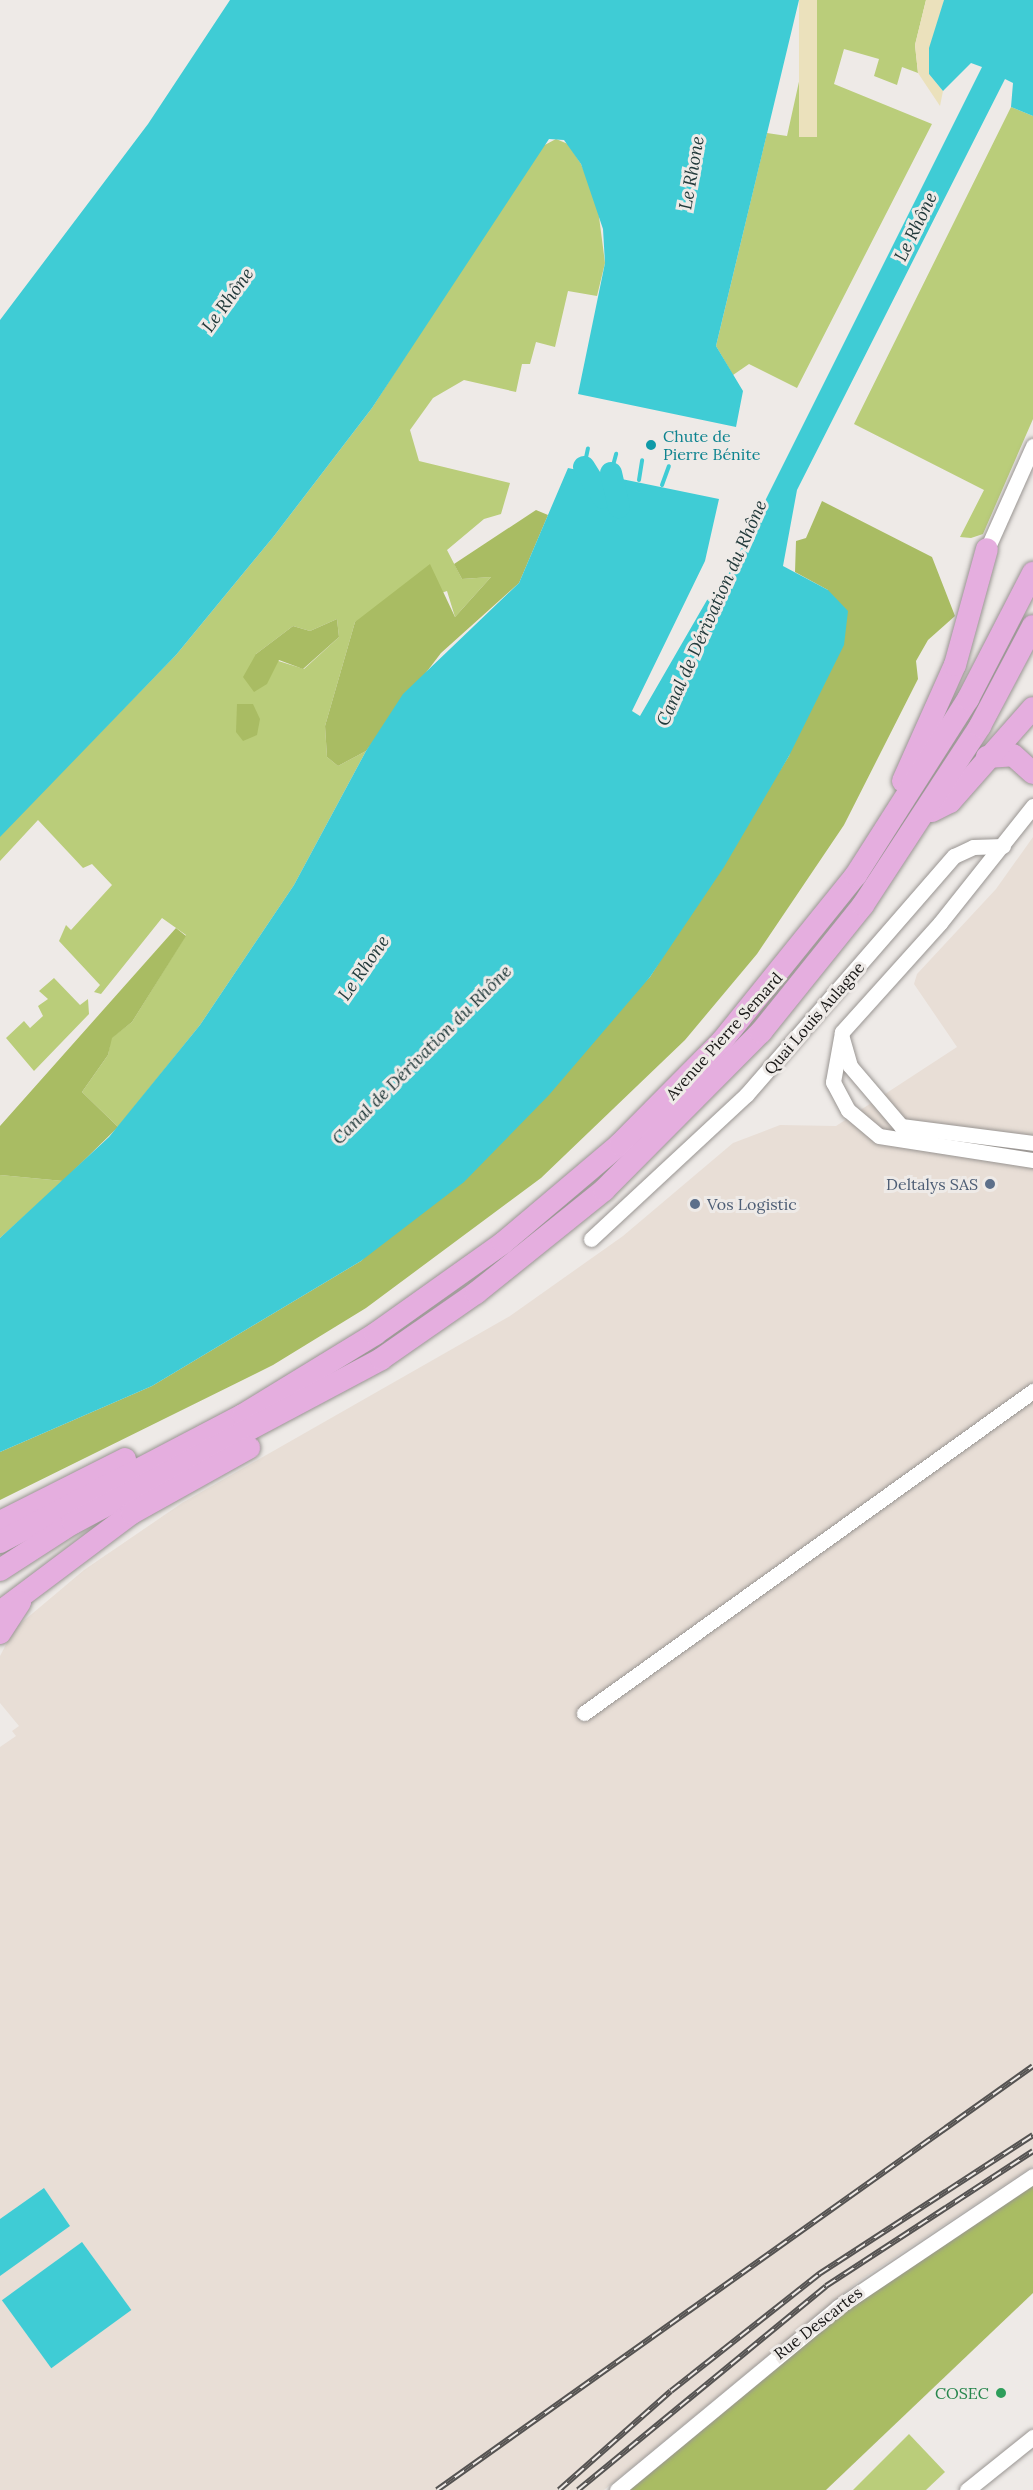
<!DOCTYPE html>
<html>
<head>
<meta charset="utf-8">
<style>
  body { margin:0 }
  #map { position:relative; width:1033px; height:2490px; overflow:hidden; background:#eeeae7; font-family:Lora,serif }
  div>[style] { position:absolute }
  .built>* { inset:0; background:#e8ded6 }
  .green>* { inset:0; background:#bacd7a }
  .forest>* { inset:0; background:#a9bc63 }
  .sand>* { inset:0; background:#ebe1bc; transform-origin:0 0 }
  .water>* { inset:0; background:#3fccd5; transform-origin:0 0 }
  .stream>* { height:4px; margin:-2px; padding:0 2px; transform-origin:2px; border-radius:2px; background:#3fccd5 }
  .river>* { height:22px; margin:-11px; padding:0 11px; transform-origin:11px; border-radius:11px; background:#3fccd5 }
  .roads { filter:drop-shadow(0 0 2px #999592) drop-shadow(0 0 2px #999592) }
  .minor>* { height:15px; margin:-7.5px; padding:0 7.5px; transform-origin:7.5px; border-radius:7.5px; background:#fff }
  .highway>* { height:22px; margin:-11px; padding:0 11px; transform-origin:11px; border-radius:11px; background:#e5aedf }
  .rail>* { height:6px; margin-top:-3px; transform-origin:0; background:repeating-linear-gradient(90deg,#eeeae7 0 11px,#555352 0 22px); box-sizing:border-box; border-block:2px solid #555352 }
  .dots>* { width:16px; height:16px; translate:-50% -50%; box-sizing:border-box; border:3px solid #eeeae7; border-radius:50% }
  span { translate:-50% -50%; white-space:nowrap; text-align:center; line-height:1.15; -webkit-text-stroke:6px #eeeae7; paint-order:stroke }
  .culture-label { font-size:16px; color:#0d838f }
  .left { translate:0 -50%; text-align:left }
  .street-label { font-size:16px; color:#161514 }
  .service-label { font-size:16px; color:#4e5e75 }
  .right { translate:-100% -50%; text-align:right }
  .leisure-label { font-size:16px; color:#27864d }
  .water-label { font-size:18px; color:#223a3b; font-style:italic }
</style>
</head>
<body>
<div id="map">
  <div class="built">
    <i style="clip-path:polygon(1033px 837px,1033px 2166px,859px 2281px,604px 2490px,0 2490px,0 1747px,16px 1736px,12px 1731px,19px 1726px,0 1703px,0 1656px,14px 1629px,84px 1570px,182px 1503px,510px 1316px,623px 1236px,733px 1143px,780px 1125px,836px 1126px,957px 1047px,914px 984px,917px 974px,996px 889px)"></i>
  </div>
  <div class="green">
    <i style="clip-path:polygon(817px 0,926px 0,915px 45px,918px 73px,902px 67px,897px 85px,874px 76px,879px 59px,844px 49px,834px 84px,932px 124px,797px 388px,749px 364px,733px 375px,716px 346px,767px 133px,787px 136px)"></i>
    <i style="clip-path:polygon(1011px 107px,1033px 116px,1033px 419px,983px 534px,971px 538px,960px 537px,984px 490px,854px 424px)"></i>
    <i style="clip-path:polygon(evenodd,556px 139px,568px 144px,581px 164px,597px 201px,605px 263px,597px 296px,568px 291px,555px 347px,536px 342px,530px 364px,522px 364px,516px 392px,464px 380px,433px 398px,410px 430px,419px 461px,510px 483px,501px 514px,484px 519px,447px 550px,462px 579px,491px 577px,455px 617px,447px 591px,355px 622px,325px 726px,327px 757px,338px 766px,366px 751px,294px 885px,200px 1025px,118px 1127px,82px 1092px,108px 1055px,111px 1038px,132px 1022px,186px 935px,162px 918px,101px 994px,94px 992px,100px 985px,59px 941px,66px 925px,71px 930px,112px 885px,92px 864px,83px 868px,38px 820px,0 861px,0 835px,176px 655px,274px 536px,372px 408px,539px 148px,556px 139px,337px 619px,339px 637px,304px 669px,256px 654px,293px 626px,310px 631px,337px 619px)"></i>
    <i style="clip-path:polygon(54px 978px,80px 1005px,88px 999px,89px 1014px,34px 1071px,6px 1038px,24px 1021px,30px 1028px,43px 1016px,38px 1006px,48px 999px,39px 991px)"></i>
    <i style="clip-path:polygon(0 1175px,63px 1181px,0 1238px)"></i>
    <i style="clip-path:polygon(909px 2434px,945px 2472px,926px 2490px,853px 2490px)"></i>
  </div>
  <div class="forest">
    <i style="clip-path:polygon(822px 501px,932px 557px,955px 616px,928px 640px,916px 661px,918px 679px,844px 825px,757px 954px,685px 1040px,541px 1178px,366px 1308px,273px 1365px,0 1500px,0 1452px,152px 1386px,361px 1261px,650px 977px,789px 756px,828px 590px,795px 572px,796px 541px,806px 538px)"></i>
    <i style="clip-path:polygon(536px 510px,548px 515px,519px 583px,441px 653px,366px 751px,338px 766px,327px 757px,325px 726px,355px 622px,430px 564px,455px 617px,491px 577px,462px 579px,454px 564px)"></i>
    <i style="clip-path:polygon(337px 619px,339px 637px,303px 669px,279px 660px,267px 684px,254px 692px,243px 677px,256px 654px,293px 626px,310px 631px)"></i>
    <i style="clip-path:polygon(237px 704px,253px 704px,260px 719px,257px 735px,243px 741px,236px 732px)"></i>
    <i style="clip-path:polygon(176px 928px,186px 936px,132px 1022px,112px 1038px,108px 1055px,82px 1092px,118px 1127px,63px 1181px,0 1175px,0 1126px)"></i>
    <i style="clip-path:polygon(1033px 2182px,1033px 2293px,826px 2490px,624px 2490px,813px 2332px)"></i>
  </div>
  <div class="sand">
    <i style="left:799px;top:0;width:18px;height:137px"></i>
    <i style="clip-path:polygon(926px 0,944px 0,929px 74px,943px 91px,940px 106px,918px 73px,915px 45px)"></i>
  </div>
  <div class="water">
    <i style="clip-path:polygon(230px 0,799px 0,716px 346px,743px 391px,736px 427px,578px 394px,605px 263px,603px 229px,581px 164px,564px 140px,549px 139px,372px 408px,274px 536px,176px 655px,0 837px,0 320px,148px 124px)"></i>
    <i style="clip-path:polygon(944px 0,1033px 0,1033px 116px,1011px 107px,1013px 83px,1005px 79px,797px 490px,783px 566px,828px 590px,848px 611px,844px 645px,789px 756px,724px 867px,650px 977px,549px 1095px,464px 1182px,361px 1261px,152px 1386px,0 1452px,0 1238px,109px 1137px,200px 1025px,294px 885px,366px 751px,403px 694px,519px 583px,568px 468px,719px 499px,705px 561px,632px 711px,640px 716px,707px 600px,718px 595px,982px 67px,971px 63px,943px 91px,929px 74px,929px 48px)"></i>
    <i style="clip-path:polygon(44px 2188px,70px 2226px,0 2276px,0 2219px)"></i>
    <i style="left:82px;top:2242px;width:84px;height:99px;rotate:54deg"></i>
  </div>
  <div class="stream">
    <i style="left:584px;top:467px;width:19px;rotate:-78deg"></i>
    <i style="left:611px;top:473px;width:20px;rotate:-75deg"></i>
    <i style="left:639px;top:480px;width:20px;rotate:-81deg"></i>
    <i style="left:662px;top:485px;width:20px;rotate:-70deg"></i>
  </div>
  <div class="river">
    <i style="left:584px;top:467px;width:36px;rotate:58deg"></i>
    <i style="left:611px;top:473px;width:35px;rotate:77deg"></i>
  </div>
  <div class="roads">
    <div class="minor">
      <i style="left:987px;top:549px;width:113px;rotate:-65.9deg"></i>
      <i style="left:1033px;top:806px;width:149px;rotate:128.5deg"></i>
      <i style="left:940px;top:923px;width:147px;rotate:132deg"></i>
      <i style="left:842px;top:1032px;width:51px;rotate:100.2deg"></i>
      <i style="left:833px;top:1082px;width:32px;rotate:62deg"></i>
      <i style="left:848px;top:1110px;width:40px;rotate:40deg"></i>
      <i style="left:879px;top:1136px;width:156px;rotate:8.9deg"></i>
      <i style="left:842px;top:1038px;width:29px;rotate:74deg"></i>
      <i style="left:850px;top:1066px;width:79px;rotate:49.6deg"></i>
      <i style="left:901px;top:1126px;width:133px;rotate:7.3deg"></i>
      <i style="left:591px;top:1239px;width:212px;rotate:-42.9deg"></i>
      <i style="left:746px;top:1095px;width:317px;rotate:-49deg"></i>
      <i style="left:954px;top:856px;width:21px;rotate:-25deg"></i>
      <i style="left:973px;top:847px;width:30px;rotate:-2deg"></i>
      <i style="left:584px;top:1713px;width:553px;rotate:-35.65deg"></i>
      <i style="left:617px;top:2490px;width:287px;rotate:-39.6deg"></i>
      <i style="left:838px;top:2307px;width:235px;rotate:-33.9deg"></i>
      <i style="left:967px;top:2490px;width:85px;rotate:-38.8deg"></i>
    </div>
    <div class="highway">
      <i style="left:987px;top:757px;width:26px;rotate:-4deg"></i>
      <i style="left:1013px;top:755px;width:27px;rotate:42deg"></i>
      <i style="left:903px;top:781px;width:127px;rotate:-65.9deg"></i>
      <i style="left:955px;top:665px;width:120px;rotate:-74.6deg"></i>
      <i style="left:932px;top:811px;width:20px;rotate:-27deg"></i>
      <i style="left:950px;top:802px;width:125px;rotate:-48.6deg"></i>
      <i style="left:0;top:1522px;width:140px;rotate:-26.7deg"></i>
      <i style="left:0;top:1542px;width:274px;rotate:-27.6deg"></i>
      <i style="left:243px;top:1415px;width:155px;rotate:-31.5deg"></i>
      <i style="left:375px;top:1334px;width:157px;rotate:-35.4deg"></i>
      <i style="left:503px;top:1243px;width:153px;rotate:-40.2deg"></i>
      <i style="left:620px;top:1144px;width:145px;rotate:-45.3deg"></i>
      <i style="left:722px;top:1041px;width:213px;rotate:-51.1deg"></i>
      <i style="left:856px;top:875px;width:209px;rotate:-57.5deg"></i>
      <i style="left:968px;top:699px;width:142px;rotate:-62.7deg"></i>
      <i style="left:0;top:1570px;width:87px;rotate:-32.8deg"></i>
      <i style="left:73px;top:1523px;width:349px;rotate:-28deg"></i>
      <i style="left:381px;top:1359px;width:116px;rotate:-34.8deg"></i>
      <i style="left:476px;top:1293px;width:164px;rotate:-38.8deg"></i>
      <i style="left:604px;top:1190px;width:223px;rotate:-45.2deg"></i>
      <i style="left:761px;top:1032px;width:163px;rotate:-51.2deg"></i>
      <i style="left:863px;top:905px;width:214px;rotate:-56.8deg"></i>
      <i style="left:980px;top:726px;width:113px;rotate:-62.1deg"></i>
      <i style="left:0;top:1612px;width:165px;rotate:-36.9deg"></i>
      <i style="left:132px;top:1513px;width:134px;rotate:-29.1deg"></i>
      <i style="left:0;top:1633px;width:37px;rotate:-57deg"></i>
    </div>
  </div>
  <div class="rail">
    <i style="left:437px;top:2490px;width:731px;rotate:-35.43deg"></i>
    <i style="left:559px;top:2490px;width:149px;rotate:-41.5deg"></i>
    <i style="left:671px;top:2391px;width:189px;rotate:-38.3deg"></i>
    <i style="left:819px;top:2274px;width:255px;rotate:-33deg"></i>
    <i style="left:578px;top:2490px;width:321px;rotate:-39.4deg"></i>
    <i style="left:826px;top:2286px;width:247px;rotate:-33.1deg"></i>
  </div>
  <div class="dots">
    <i style="left:651px;top:445px;background:#0f9aa8"></i>
    <i style="left:990px;top:1184px;background:#5c6f8a"></i>
    <i style="left:695px;top:1204px;background:#5c6f8a"></i>
    <i style="left:1001px;top:2393px;background:#2e9e5b"></i>
  </div>
  <div class="culture-label">
    <span class="left" style="left:663px;top:445px">Chute de<br>Pierre Bénite</span>
  </div>
  <div class="street-label">
    <span style="left:814px;top:1018px;rotate:-49deg">Quai Louis Aulagne</span>
    <span style="left:724px;top:1036px;rotate:-48deg">Avenue Pierre Semard</span>
    <span style="left:818px;top:2323px;rotate:-38deg">Rue Descartes</span>
  </div>
  <div class="service-label">
    <span class="right" style="left:978px;top:1184px">Deltalys SAS</span>
    <span class="left" style="left:707px;top:1204px">Vos Logistic</span>
  </div>
  <div class="leisure-label">
    <span class="right" style="left:989px;top:2393px">COSEC</span>
  </div>
  <div class="water-label">
    <span style="left:692px;top:173px;rotate:-80deg">Le Rhone</span>
    <span style="left:916px;top:227px;rotate:-64deg">Le Rhône</span>
    <span style="left:228px;top:300px;rotate:-54deg">Le Rhône</span>
    <span style="left:712px;top:613px;rotate:-66deg">Canal de Dérivation du Rhône</span>
    <span style="left:364px;top:968px;rotate:-55deg">Le Rhone</span>
    <span style="left:422px;top:1055px;rotate:-45deg">Canal de Dérivation du Rhône</span>
  </div>
</div>
</body>
</html>
